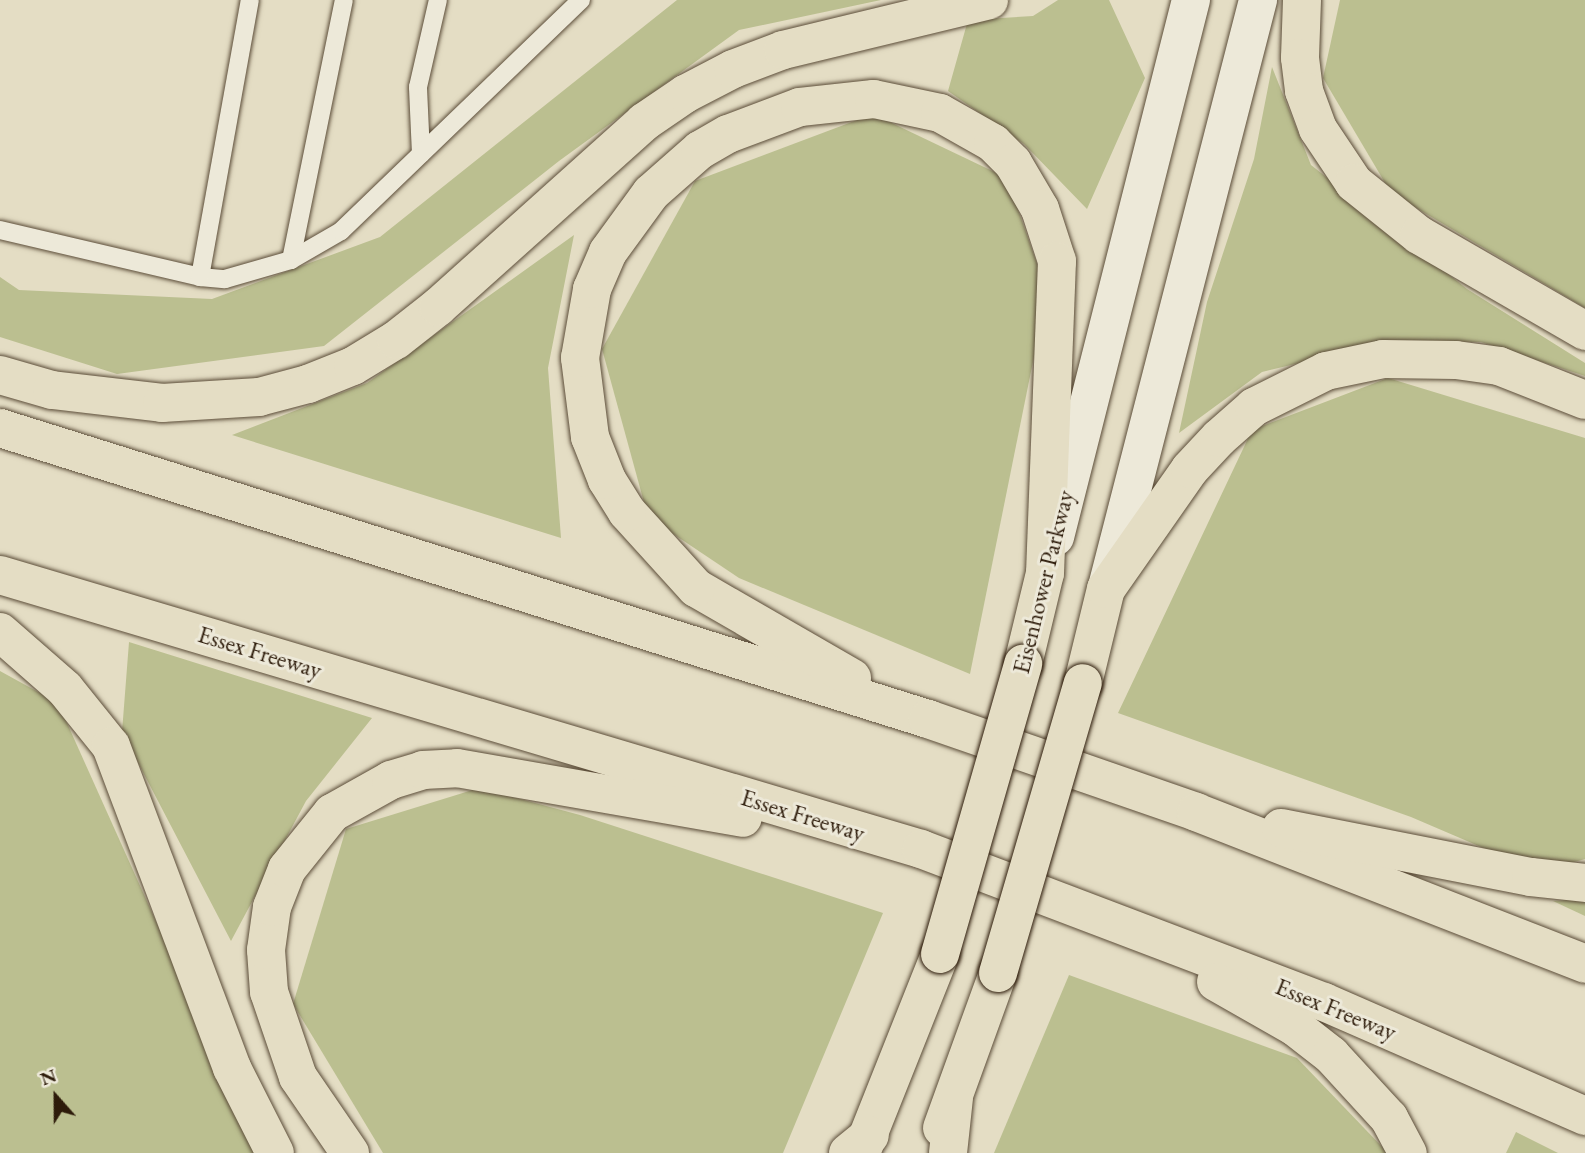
<!DOCTYPE html>
<html>
<head>
<meta charset="utf-8">
<style>
  body { margin:0 }
  #map { position:relative; width:1585px; height:1153px; overflow:hidden; background:#e4ddc4; font-family:"EB Garamond",serif }
  div>[style] { position:absolute }
  .green>* { inset:0; background:#bbbf90 }
  .roads { filter:drop-shadow(0 0 2px #5b4c38) drop-shadow(0 0 2px #5b4c38) }
  .service>* { height:18px; margin:-9px; padding:0 9px; transform-origin:9px; border-radius:9px; background:#ede9d9 }
  .tertiary>* { height:38px; margin:-19px; padding:0 19px; transform-origin:19px; border-radius:19px; background:#ede9d9 }
  .primary>* { height:38px; margin:-19px; padding:0 19px; transform-origin:19px; border-radius:19px; background:#e4ddc4 }
  .motorway>* { height:38px; margin:-19px; padding:0 19px; transform-origin:19px; border-radius:19px; background:#e4ddc4 }
  .bridges { filter:drop-shadow(0 0 2px #2d1b0a) drop-shadow(0 0 2px #2d1b0a) }
  .primary-bridge>* { height:38px; margin:-19px; padding:0 19px; transform-origin:19px; border-radius:19px; background:#e4ddc4 }
  span { translate:-50% -50%; white-space:nowrap; text-align:center; line-height:1.15; -webkit-text-stroke:6px #ede9d9; paint-order:stroke }
  .street-label { font-size:24px; color:#2d1b0a }
  .north { position:absolute; left:21px; top:1062px; width:70px; height:70px; -webkit-text-stroke:5px #ede9d9; paint-order:stroke; rotate:339deg; font-size:19px; font-weight:700; line-height:28px; text-align:center; color:#2d1b0a }
  .north::after { content:''; display:block; margin:auto; width:24px; height:32px; background:#2d1b0a; clip-path:polygon(50% 0,100% 100%,50% 72%,0 100%) }
</style>
</head>
<body>
<div id="map">
  <div class="green">
    <i style="clip-path:polygon(677px 0,881px 0,739px 30px,559px 161px,324px 346px,117px 374px,0 337px,0 277px,19px 290px,212px 299px,380px 237px)"></i>
    <i style="clip-path:polygon(1058px 0,1109px 0,1145px 78px,1087px 209px,1024px 144px,948px 91px,968px 20px,1033px 16px)"></i>
    <i style="clip-path:polygon(1340px 0,1585px 0,1585px 308px,1391px 193px,1323px 78px)"></i>
    <i style="clip-path:polygon(1272px 67px,1311px 165px,1467px 289px,1585px 363px,1585px 376px,1481px 342px,1391px 341px,1262px 372px,1179px 433px,1207px 302px,1254px 159px)"></i>
    <i style="clip-path:polygon(873px 114px,1007px 178px,1047px 292px,970px 674px,739px 578px,648px 517px,602px 349px,695px 181px)"></i>
    <i style="clip-path:polygon(574px 235px,548px 368px,561px 538px,232px 435px,367px 383px)"></i>
    <i style="clip-path:polygon(1388px 378px,1585px 438px,1585px 859px,1553px 868px,1502px 856px,1411px 817px,1118px 713px,1252px 430px)"></i>
    <i style="clip-path:polygon(129px 642px,372px 718px,306px 801px,231px 941px,122px 732px)"></i>
    <i style="clip-path:polygon(0 671px,58px 703px,260px 1153px,0 1153px)"></i>
    <i style="clip-path:polygon(479px 788px,580px 815px,883px 913px,783px 1153px,383px 1153px,293px 1004px,346px 829px)"></i>
    <i style="clip-path:polygon(1585px 899px,1585px 916px,1553px 901px)"></i>
    <i style="clip-path:polygon(1069px 975px,1297px 1058px,1388px 1153px,994px 1153px)"></i>
    <i style="clip-path:polygon(1516px 1132px,1558px 1153px,1506px 1153px)"></i>
  </div>
  <div class="roads">
    <div class="service">
      <i style="left:421px;top:154px;width:67px;rotate:-92.6deg"></i>
      <i style="left:418px;top:87px;width:89px;rotate:-77.1deg"></i>
      <i style="left:0;top:230px;width:205px;rotate:13.2deg"></i>
      <i style="left:200px;top:277px;width:25px;rotate:5deg"></i>
      <i style="left:225px;top:279px;width:69px;rotate:-16.1deg"></i>
      <i style="left:291px;top:260px;width:58px;rotate:-30.1deg"></i>
      <i style="left:341px;top:231px;width:333px;rotate:-43.9deg"></i>
      <i style="left:291px;top:260px;width:265px;rotate:-78.5deg"></i>
      <i style="left:200px;top:277px;width:281px;rotate:-79.8deg"></i>
    </div>
    <div class="tertiary">
      <i style="left:1055px;top:537px;width:554px;rotate:-75.79deg"></i>
      <i style="left:1107px;top:587px;width:606px;rotate:-75.57deg"></i>
    </div>
    <div class="primary">
      <i style="left:1023px;top:664px;width:94px;rotate:-76.4deg"></i>
      <i style="left:1083px;top:683px;width:97px;rotate:-76.3deg"></i>
      <i style="left:942px;top:1128px;width:165px;rotate:-70.1deg"></i>
      <i style="left:861px;top:1153px;width:214px;rotate:-68.3deg"></i>
    </div>
    <div class="motorway">
      <i style="left:1302px;top:0;width:58px;rotate:92deg"></i>
      <i style="left:1300px;top:58px;width:33px;rotate:83deg"></i>
      <i style="left:1304px;top:91px;width:40px;rotate:69.8deg"></i>
      <i style="left:1318px;top:129px;width:65px;rotate:56.3deg"></i>
      <i style="left:1354px;top:183px;width:83px;rotate:38.7deg"></i>
      <i style="left:1419px;top:235px;width:192px;rotate:30deg"></i>
      <i style="left:0;top:375px;width:54px;rotate:16.1deg"></i>
      <i style="left:52px;top:390px;width:111px;rotate:6.7deg"></i>
      <i style="left:162px;top:403px;width:97px;rotate:-3.5deg"></i>
      <i style="left:259px;top:397px;width:51px;rotate:-14.9deg"></i>
      <i style="left:308px;top:384px;width:48px;rotate:-21.8deg"></i>
      <i style="left:353px;top:366px;width:50px;rotate:-31.2deg"></i>
      <i style="left:396px;top:340px;width:53px;rotate:-38.2deg"></i>
      <i style="left:438px;top:307px;width:277px;rotate:-41.9deg"></i>
      <i style="left:644px;top:122px;width:50px;rotate:-34.3deg"></i>
      <i style="left:685px;top:94px;width:54px;rotate:-27.5deg"></i>
      <i style="left:733px;top:69px;width:53px;rotate:-20.8deg"></i>
      <i style="left:783px;top:50px;width:212px;rotate:-13.6deg"></i>
      <i style="left:0;top:428px;width:973px;rotate:17.41deg"></i>
      <i style="left:928px;top:719px;width:284px;rotate:19.1deg"></i>
      <i style="left:1196px;top:812px;width:418px;rotate:21.3deg"></i>
      <i style="left:0;top:575px;width:961px;rotate:16.57deg"></i>
      <i style="left:921px;top:849px;width:431px;rotate:20.8deg"></i>
      <i style="left:1324px;top:1002px;width:285px;rotate:23.6deg"></i>
      <i style="left:1106px;top:589px;width:146px;rotate:-55deg"></i>
      <i style="left:1190px;top:469px;width:42px;rotate:-46.9deg"></i>
      <i style="left:1219px;top:438px;width:47px;rotate:-41.5deg"></i>
      <i style="left:1254px;top:407px;width:80px;rotate:-26.6deg"></i>
      <i style="left:1326px;top:371px;width:58px;rotate:-11.9deg"></i>
      <i style="left:1383px;top:359px;width:73px;rotate:0.8deg"></i>
      <i style="left:1456px;top:360px;width:43px;rotate:7.9deg"></i>
      <i style="left:1499px;top:366px;width:92px;rotate:21.6deg"></i>
      <i style="left:0;top:632px;width:86px;rotate:41.2deg"></i>
      <i style="left:65px;top:689px;width:73px;rotate:51.1deg"></i>
      <i style="left:111px;top:746px;width:344px;rotate:69.4deg"></i>
      <i style="left:232px;top:1068px;width:95px;rotate:63.2deg"></i>
      <i style="left:852px;top:678px;width:180px;rotate:-150deg"></i>
      <i style="left:696px;top:588px;width:103px;rotate:-132.2deg"></i>
      <i style="left:627px;top:512px;width:38px;rotate:-122deg"></i>
      <i style="left:607px;top:480px;width:46px;rotate:-111.6deg"></i>
      <i style="left:590px;top:437px;width:80px;rotate:-97.2deg"></i>
      <i style="left:580px;top:358px;width:70px;rotate:-80.1deg"></i>
      <i style="left:592px;top:289px;width:40px;rotate:-66.6deg"></i>
      <i style="left:608px;top:252px;width:73px;rotate:-53.9deg"></i>
      <i style="left:651px;top:193px;width:65px;rotate:-41.3deg"></i>
      <i style="left:700px;top:150px;width:32px;rotate:-30deg"></i>
      <i style="left:728px;top:134px;width:77px;rotate:-20.6deg"></i>
      <i style="left:800px;top:107px;width:74px;rotate:-6.2deg"></i>
      <i style="left:874px;top:99px;width:67px;rotate:12deg"></i>
      <i style="left:940px;top:113px;width:61px;rotate:29.5deg"></i>
      <i style="left:993px;top:143px;width:28px;rotate:45deg"></i>
      <i style="left:1013px;top:163px;width:53px;rotate:59.6deg"></i>
      <i style="left:1040px;top:209px;width:55px;rotate:71.9deg"></i>
      <i style="left:1057px;top:261px;width:312px;rotate:92.2deg"></i>
      <i style="left:1281px;top:828px;width:255px;rotate:11.1deg"></i>
      <i style="left:1531px;top:877px;width:54px;rotate:6.3deg"></i>
      <i style="left:1216px;top:982px;width:91px;rotate:29.7deg"></i>
      <i style="left:1295px;top:1027px;width:46px;rotate:37.9deg"></i>
      <i style="left:1331px;top:1055px;width:86px;rotate:47.4deg"></i>
      <i style="left:1389px;top:1118px;width:40px;rotate:62deg"></i>
      <i style="left:350px;top:1153px;width:92px;rotate:-124.4deg"></i>
      <i style="left:298px;top:1077px;width:90px;rotate:-108.8deg"></i>
      <i style="left:269px;top:992px;width:42px;rotate:-94.1deg"></i>
      <i style="left:266px;top:950px;width:43px;rotate:-82.1deg"></i>
      <i style="left:272px;top:907px;width:41px;rotate:-68.5deg"></i>
      <i style="left:287px;top:869px;width:72px;rotate:-51.2deg"></i>
      <i style="left:332px;top:813px;width:68px;rotate:-29.2deg"></i>
      <i style="left:391px;top:780px;width:34px;rotate:-17deg"></i>
      <i style="left:423px;top:770px;width:34px;rotate:-3deg"></i>
      <i style="left:457px;top:768px;width:290px;rotate:9.9deg"></i>
      <i style="left:848px;top:1153px;width:28px;rotate:-39deg"></i>
      <i style="left:948px;top:1153px;width:55px;rotate:-83.8deg"></i>
    </div>
  </div>
  <div class="bridges">
    <div class="primary-bridge">
      <i style="left:940px;top:954px;width:302px;rotate:-74deg"></i>
      <i style="left:998px;top:973px;width:302px;rotate:-73.7deg"></i>
    </div>
  </div>
  <div class="street-label">
    <span style="left:1043px;top:582px;rotate:-76deg">Eisenhower Parkway</span>
    <span style="left:260px;top:652px;rotate:17deg">Essex Freeway</span>
    <span style="left:803px;top:815px;rotate:17deg">Essex Freeway</span>
    <span style="left:1336px;top:1009px;rotate:22deg">Essex Freeway</span>
  </div>
  <div class="north">N</div>
</div>
</body>
</html>
